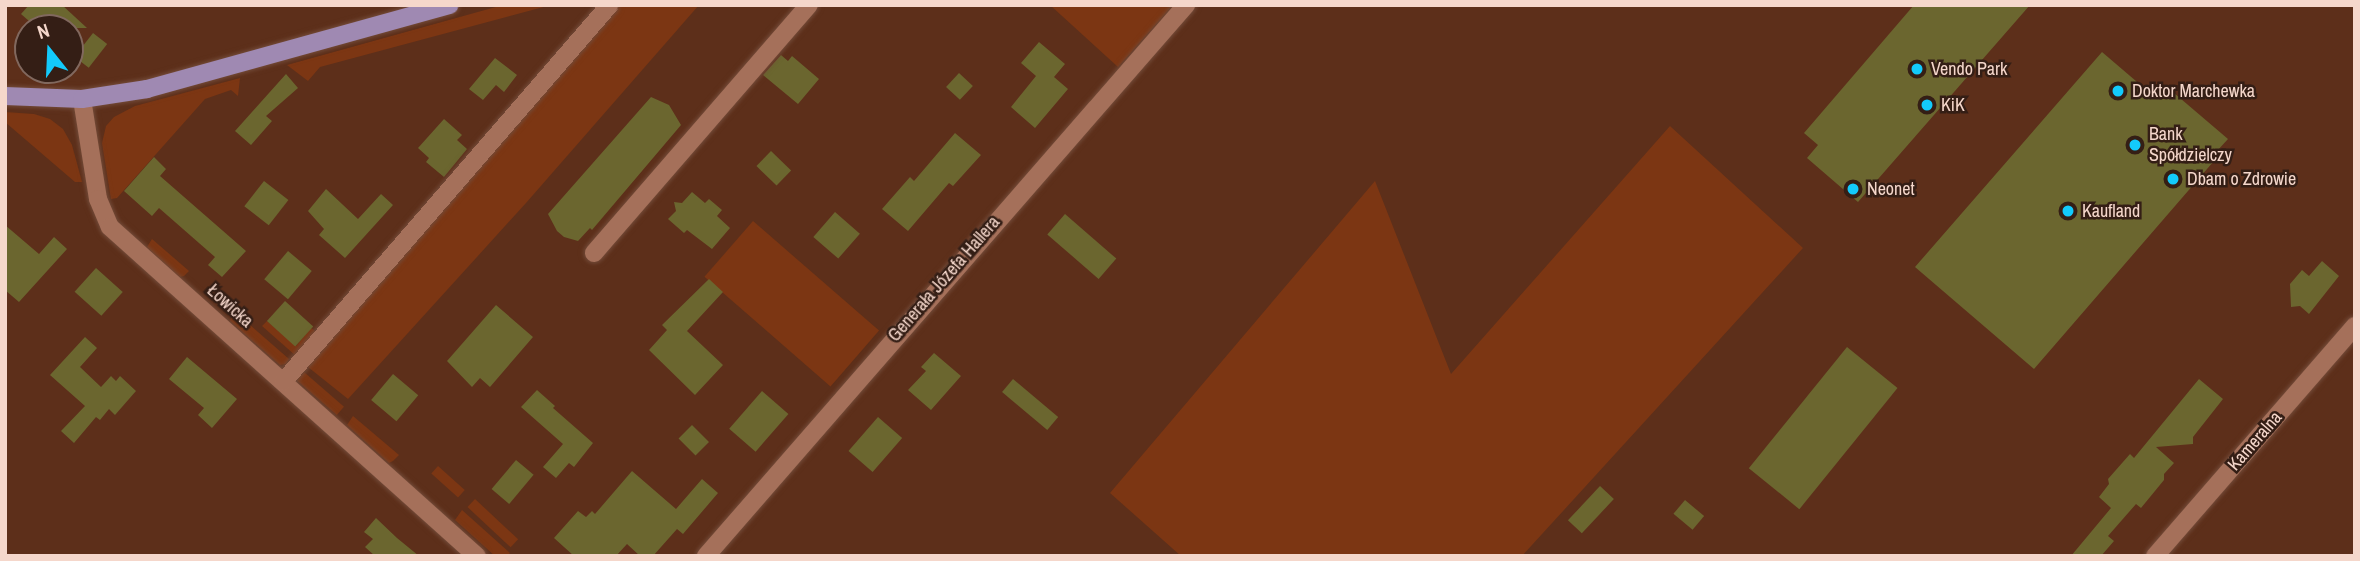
<!DOCTYPE html>
<html>
<head>
<meta charset="utf-8">
<style>
  body { margin:0 }
  #map { position:relative; width:2360px; height:561px; overflow:hidden; background:#5d2f1a; font-family:"Archivo Narrow",sans-serif }
  div>[style] { position:absolute }
  .green>* { inset:0; background:#7c3613; transform-origin:0 0 }
  .building>* { inset:0; background:#6b662f; transform-origin:0 0 }
  .roads { filter:drop-shadow(0 0 2px #734b39) drop-shadow(0 0 2px #734b39) }
  .minor>* { height:18px; margin:-9px; padding:0 9px; transform-origin:9px; border-radius:9px; background:#a5705a }
  .major>* { height:18px; margin:-9px; padding:0 9px; transform-origin:9px; border-radius:9px; background:#9f89b2 }
  .dots>* { width:19px; height:19px; translate:-50% -50%; box-sizing:border-box; border:4px solid #341e15; border-radius:50% }
  span { translate:-50% -50%; white-space:nowrap; text-align:center; line-height:1.15; -webkit-text-stroke:5px #341e15; paint-order:stroke }
  .poi-label { font-size:18px; color:#f5d7cb }
  .left { translate:0 -50%; text-align:left }
  .street-label { font-size:18px; color:#f5d7cb }
  .frame { position:absolute; inset:0; border:7px solid #f5d7cb; pointer-events:none }
  .north { position:absolute; left:14px; top:14px; width:70px; height:70px; box-sizing:border-box; background:#341e15; border:2px solid #81685e; border-radius:50%; rotate:342deg; font-size:19px; font-weight:700; line-height:28px; text-align:center; color:#f5d7cb }
  .north::after { content:''; display:block; margin:auto; width:24px; height:32px; background:#13cafb; clip-path:polygon(50% 0,100% 100%,50% 72%,0 100%) }
</style>
</head>
<body>
<div id="map">
  <div class="green">
    <i style="clip-path:polygon(503px 5px,551px 5px,320px 67px,308px 81px,287px 65px)"></i>
    <i style="clip-path:polygon(615px 5px,699px 5px,526px 203px,348px 399px,308px 367px)"></i>
    <i style="clip-path:polygon(1050px 5px,1173px 5px,1118px 67px)"></i>
    <i style="clip-path:polygon(240px 78px,238px 96px,231px 90px,205px 99px,117px 198px,111px 199px,102px 143px,106px 126px,114px 117px,135px 106px)"></i>
    <i style="clip-path:polygon(5px 112px,34px 114px,50px 119px,63px 129px,72px 145px,82px 182px,75px 182px,5px 122px)"></i>
    <i style="clip-path:polygon(1670px 126px,1803px 248px,1522px 556px,1181px 556px,1110px 493px,1375px 181px,1451px 374px)"></i>
    <i style="left:753px;top:221px;width:167px;height:74px;rotate:41deg"></i>
    <i style="clip-path:polygon(152px 239px,189px 271px,184px 276px,180px 277px,147px 247px)"></i>
    <i style="clip-path:polygon(234px 311px,289px 359px,286px 364px,280px 365px,230px 321px)"></i>
    <i style="clip-path:polygon(267px 321px,296px 346px,311px 328px,318px 333px,296px 356px,262px 326px)"></i>
    <i style="left:304px;top:372px;width:53px;height:11px;rotate:41deg"></i>
    <i style="clip-path:polygon(353px 416px,399px 455px,393px 461px,389px 463px,347px 425px)"></i>
    <i style="left:438px;top:466px;width:36px;height:10px;rotate:42deg"></i>
    <i style="left:475px;top:499px;width:59px;height:11px;rotate:43deg"></i>
    <i style="clip-path:polygon(462px 510px,510px 553px,507px 556px,495px 556px,455px 520px)"></i>
  </div>
  <div class="building">
    <i style="clip-path:polygon(29px 5px,62px 5px,87px 28px,37px 28px,21px 14px)"></i>
    <i style="clip-path:polygon(1914px 5px,2030px 5px,1858px 202px,1807px 158px,1818px 145px,1804px 133px)"></i>
    <i style="left:93px;top:33px;width:18px;height:30px;rotate:38deg"></i>
    <i style="clip-path:polygon(1039px 42px,1065px 64px,1054px 77px,1068px 89px,1035px 128px,1011px 107px,1036px 76px,1021px 63px)"></i>
    <i style="clip-path:polygon(2102px 52px,2157px 99px,2167px 87px,2228px 139px,2217px 151px,2220px 154px,2034px 369px,1915px 267px)"></i>
    <i style="clip-path:polygon(781px 55px,788px 61px,792px 56px,819px 79px,798px 104px,763px 75px)"></i>
    <i style="clip-path:polygon(495px 58px,517px 75px,504px 92px,496px 85px,483px 100px,469px 89px)"></i>
    <i style="left:959px;top:73px;width:19px;height:19px;rotate:43deg"></i>
    <i style="clip-path:polygon(286px 74px,298px 88px,266px 116px,272px 121px,251px 145px,235px 131px)"></i>
    <i style="clip-path:polygon(651px 97px,669px 105px,681px 125px,592px 230px,590px 228px,578px 241px,564px 237px,557px 231px,548px 214px)"></i>
    <i style="clip-path:polygon(444px 119px,462px 135px,457px 140px,467px 149px,444px 177px,426px 162px,429px 158px,418px 148px)"></i>
    <i style="clip-path:polygon(955px 133px,981px 155px,953px 186px,949px 183px,908px 231px,882px 209px,910px 177px,914px 181px)"></i>
    <i style="left:771px;top:151px;width:28px;height:21px;rotate:44deg"></i>
    <i style="clip-path:polygon(154px 157px,166px 169px,160px 176px,246px 251px,222px 277px,208px 265px,215px 257px,159px 208px,152px 216px,124px 191px)"></i>
    <i style="left:264px;top:181px;width:31px;height:32px;rotate:38deg"></i>
    <i style="clip-path:polygon(326px 189px,358px 219px,381px 194px,393px 205px,345px 258px,319px 235px,324px 229px,308px 211px)"></i>
    <i style="clip-path:polygon(692px 192px,705px 203px,709px 199px,722px 210px,717px 216px,730px 228px,712px 249px,687px 230px,684px 233px,668px 219px,676px 211px,674px 202px,682px 203px)"></i>
    <i style="left:835px;top:212px;width:33px;height:33px;rotate:41deg"></i>
    <i style="left:1065px;top:214px;width:68px;height:27px;rotate:41deg"></i>
    <i style="clip-path:polygon(5px 225px,39px 254px,54px 237px,67px 249px,19px 302px,5px 290px)"></i>
    <i style="left:288px;top:251px;width:31px;height:37px;rotate:40deg"></i>
    <i style="clip-path:polygon(2322px 261px,2339px 276px,2309px 314px,2300px 306px,2291px 307px,2290px 284px,2302px 270px,2309px 276px)"></i>
    <i style="left:96px;top:268px;width:36px;height:32px;rotate:42deg"></i>
    <i style="clip-path:polygon(709px 279px,723px 292px,687px 331px,723px 365px,695px 395px,649px 350px,667px 330px,662px 325px)"></i>
    <i style="left:285px;top:301px;width:38px;height:27px;rotate:42deg"></i>
    <i style="clip-path:polygon(496px 305px,533px 337px,490px 387px,480px 378px,472px 387px,447px 361px)"></i>
    <i style="clip-path:polygon(85px 337px,97px 348px,80px 367px,101px 387px,111px 376px,116px 381px,120px 376px,136px 391px,115px 415px,109px 409px,100px 420px,96px 417px,74px 443px,61px 431px,85px 406px,50px 375px)"></i>
    <i style="left:1847px;top:347px;width:65px;height:156px;rotate:39deg"></i>
    <i style="clip-path:polygon(934px 353px,961px 376px,931px 410px,908px 390px,926px 371px,921px 367px)"></i>
    <i style="clip-path:polygon(187px 357px,237px 399px,212px 428px,198px 415px,204px 408px,169px 379px)"></i>
    <i style="left:393px;top:374px;width:33px;height:34px;rotate:40deg"></i>
    <i style="left:1013px;top:379px;width:59px;height:17px;rotate:40deg"></i>
    <i style="clip-path:polygon(2199px 379px,2223px 399px,2193px 437px,2193px 444px,2156px 447px,2174px 463px,2164px 474px,2164px 480px,2141px 508px,2136px 504px,2108px 536px,2114px 541px,2101px 556px,2071px 556px,2111px 508px,2099px 497px,2109px 484px,2108px 479px,2130px 454px,2134px 458px)"></i>
    <i style="clip-path:polygon(537px 390px,555px 406px,553px 408px,593px 443px,574px 467px,569px 463px,556px 478px,543px 467px,563px 444px,521px 407px)"></i>
    <i style="left:762px;top:391px;width:35px;height:50px;rotate:41deg"></i>
    <i style="left:878px;top:417px;width:32px;height:45px;rotate:41deg"></i>
    <i style="left:692px;top:425px;width:24px;height:19px;rotate:45deg"></i>
    <i style="left:516px;top:460px;width:23px;height:38px;rotate:40deg"></i>
    <i style="clip-path:polygon(632px 471px,676px 509px,702px 479px,718px 493px,683px 534px,677px 529px,653px 556px,640px 556px,627px 544px,616px 556px,574px 556px,554px 538px,578px 511px,586px 517px,592px 511px,595px 514px)"></i>
    <i style="left:1600px;top:486px;width:19px;height:47px;rotate:43deg"></i>
    <i style="left:1685px;top:500px;width:25px;height:18px;rotate:40deg"></i>
    <i style="clip-path:polygon(376px 518px,397px 538px,419px 556px,375px 556px,365px 547px,373px 539px,364px 532px)"></i>
  </div>
  <div class="roads">
    <div class="minor">
      <i style="left:82px;top:99px;width:101px;rotate:80.9deg"></i>
      <i style="left:98px;top:199px;width:30px;rotate:67deg"></i>
      <i style="left:110px;top:227px;width:493px;rotate:41.9deg"></i>
      <i style="left:594px;top:253px;width:328px;rotate:-49.1deg"></i>
      <i style="left:283px;top:382px;width:498px;rotate:-49.1deg"></i>
      <i style="left:706px;top:556px;width:731px;rotate:-48.94deg"></i>
      <i style="left:2155px;top:556px;width:305px;rotate:-49deg"></i>
    </div>
    <div class="major">
      <i style="left:5px;top:96px;width:77px;rotate:2.2deg"></i>
      <i style="left:82px;top:99px;width:66px;rotate:-8.7deg"></i>
      <i style="left:147px;top:89px;width:314px;rotate:-15.5deg"></i>
    </div>
  </div>
  <div class="dots">
    <i style="left:1917px;top:69px;background:#13cafb"></i>
    <i style="left:2118px;top:91px;background:#13cafb"></i>
    <i style="left:1927px;top:105px;background:#13cafb"></i>
    <i style="left:2135px;top:145px;background:#13cafb"></i>
    <i style="left:2173px;top:179px;background:#13cafb"></i>
    <i style="left:1853px;top:189px;background:#13cafb"></i>
    <i style="left:2068px;top:211px;background:#13cafb"></i>
  </div>
  <div class="poi-label">
    <span class="left" style="left:1931px;top:69px">Vendo Park</span>
    <span class="left" style="left:2132px;top:91px">Doktor Marchewka</span>
    <span class="left" style="left:1941px;top:105px">KiK</span>
    <span class="left" style="left:2149px;top:145px">Bank<br>Spółdzielczy</span>
    <span class="left" style="left:2187px;top:179px">Dbam o Zdrowie</span>
    <span class="left" style="left:1867px;top:189px">Neonet</span>
    <span class="left" style="left:2082px;top:211px">Kaufland</span>
  </div>
  <div class="street-label">
    <span style="left:944px;top:279px;rotate:-49deg">Generała Józefa Hallera</span>
    <span style="left:230px;top:306px;rotate:42deg">Łowicka</span>
    <span style="left:2255px;top:441px;rotate:-49deg">Kameralna</span>
  </div>
  <div class="frame"></div>
  <div class="north">N</div>
</div>
</body>
</html>
